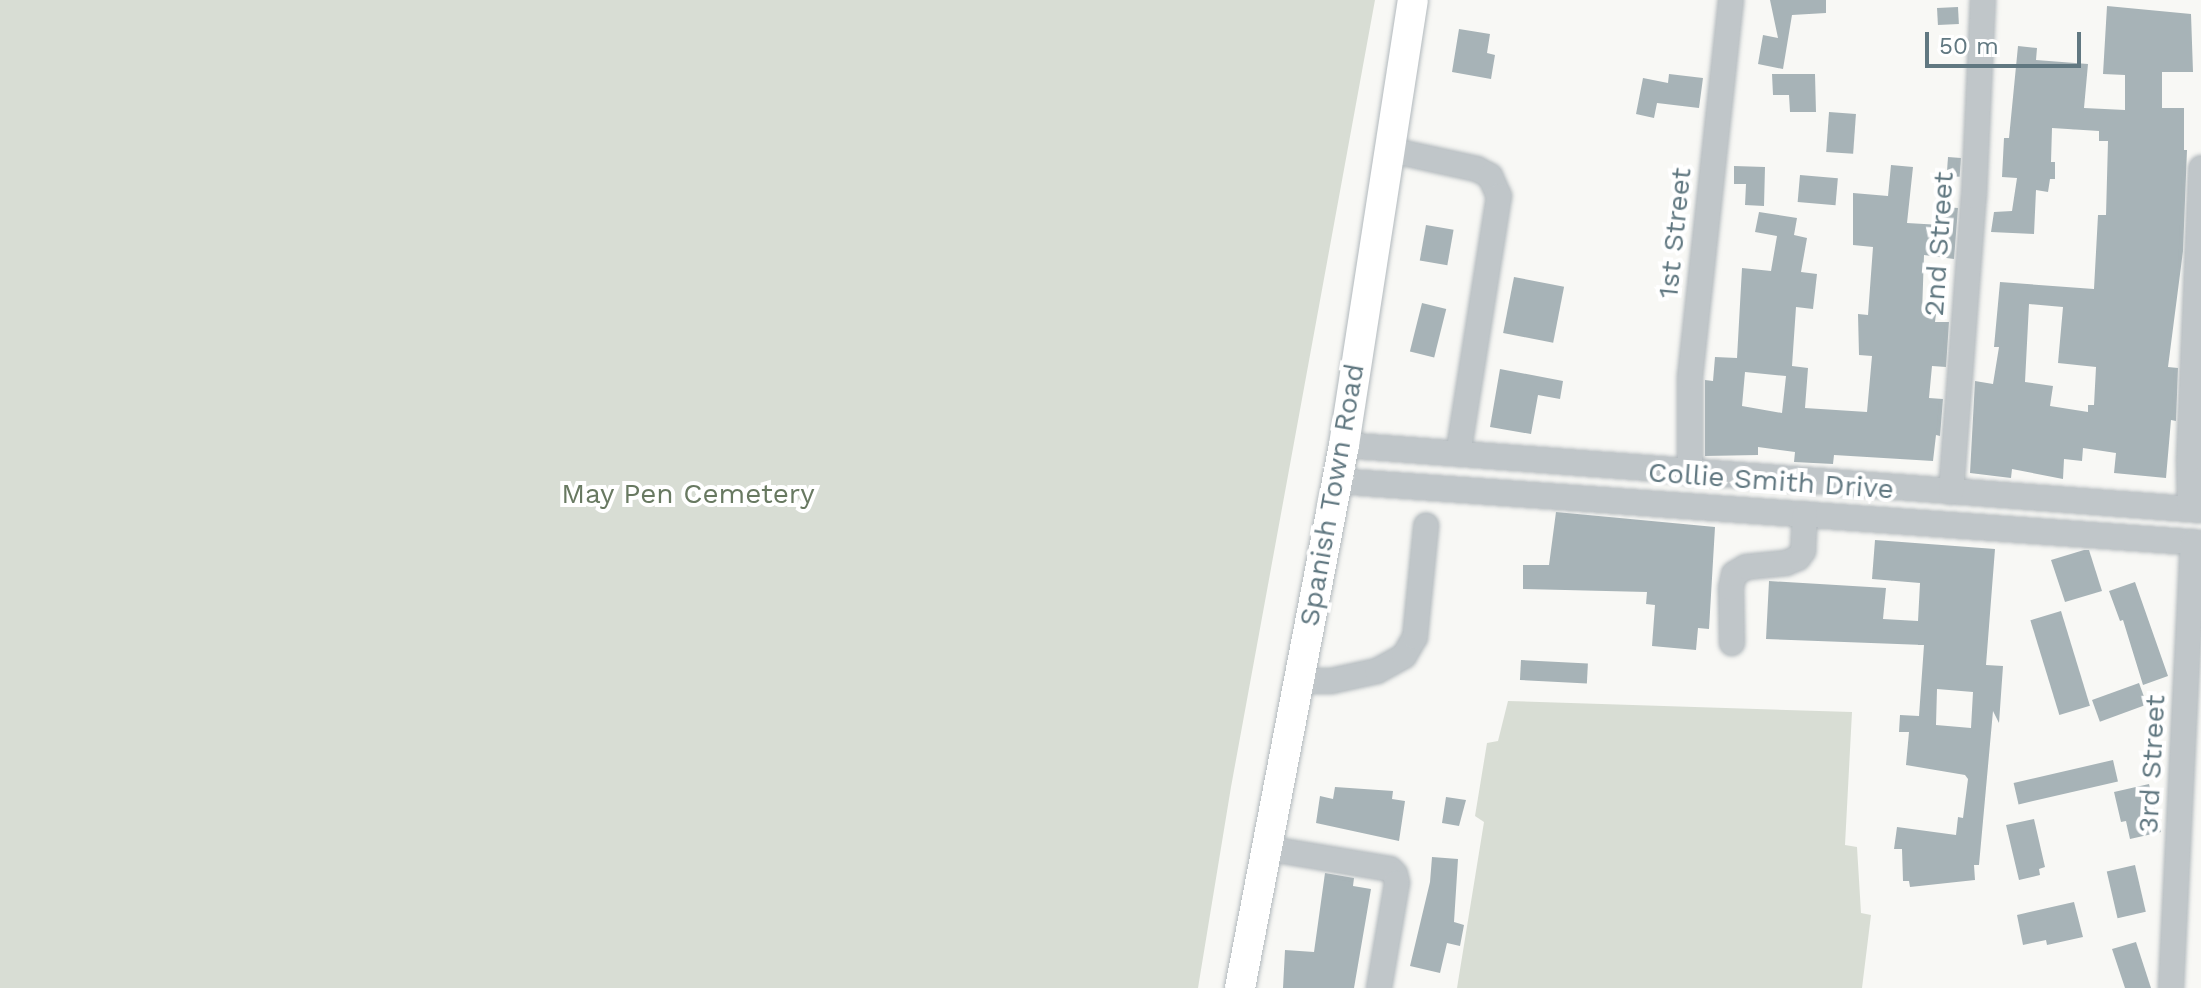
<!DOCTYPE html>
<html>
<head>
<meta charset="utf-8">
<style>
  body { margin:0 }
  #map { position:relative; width:2201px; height:988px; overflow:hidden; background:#f8f8f5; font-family:"Work Sans",sans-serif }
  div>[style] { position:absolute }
  .green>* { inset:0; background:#d8ddd4 }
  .building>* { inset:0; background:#a7b3b7; transform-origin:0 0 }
  .roads { filter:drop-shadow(0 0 2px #b1b8bc) drop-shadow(0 0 2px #b1b8bc) }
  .minor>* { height:24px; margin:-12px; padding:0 12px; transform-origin:12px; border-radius:12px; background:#c0c6c9 }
  .major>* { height:30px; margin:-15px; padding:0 15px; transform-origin:15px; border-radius:15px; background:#fff }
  span { translate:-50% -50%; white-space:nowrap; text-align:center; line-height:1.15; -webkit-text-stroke:8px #fff; paint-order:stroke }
  .street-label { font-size:28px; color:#617881 }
  .park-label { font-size:28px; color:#687961 }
  .scale { position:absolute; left:1925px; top:32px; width:156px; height:36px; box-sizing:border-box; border:4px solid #617881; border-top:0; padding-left:10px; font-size:24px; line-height:28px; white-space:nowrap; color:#617881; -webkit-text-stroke:6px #fff; paint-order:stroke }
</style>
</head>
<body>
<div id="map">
  <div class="green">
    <i style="clip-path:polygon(0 0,1375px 0,1231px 787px,1198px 988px,0 988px)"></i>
    <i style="clip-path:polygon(1508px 701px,1852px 712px,1845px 845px,1857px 847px,1861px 913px,1871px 915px,1862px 988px,1457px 988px,1484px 822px,1475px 816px,1487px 743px,1498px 741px)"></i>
  </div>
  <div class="building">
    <i style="clip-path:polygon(1770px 0,1826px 0,1826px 13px,1792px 15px,1783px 69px,1758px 64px,1763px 35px,1778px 38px)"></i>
    <i style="clip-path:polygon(evenodd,2107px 6px,2191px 14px,2193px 72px,2162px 72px,2162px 108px,2184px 108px,2184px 150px,2187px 150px,2183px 251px,2168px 367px,2178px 368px,2176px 421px,2171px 420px,2166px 478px,2114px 473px,2116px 453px,2083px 448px,2082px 461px,2064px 459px,2063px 479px,2012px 469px,2011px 478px,1970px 473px,1975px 381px,1993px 384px,1999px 347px,1994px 347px,2000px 282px,2094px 289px,2098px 215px,2106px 215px,2108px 141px,2099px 141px,2099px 131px,2052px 128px,2051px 162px,2055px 162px,2055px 179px,2050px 179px,2048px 192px,2036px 190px,2034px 234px,1991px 232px,1994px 212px,2012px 211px,2017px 178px,2002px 177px,2004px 138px,2009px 138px,2018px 46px,2037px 48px,2036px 60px,2088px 64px,2084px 108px,2125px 110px,2125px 75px,2103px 74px,2107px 6px,2029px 304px,2063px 307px,2058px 363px,2096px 367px,2094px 405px,2088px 405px,2088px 412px,2050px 406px,2053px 386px,2025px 382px,2029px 304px)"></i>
    <i style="left:1958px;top:7px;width:17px;height:21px;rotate:87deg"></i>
    <i style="clip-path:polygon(1459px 29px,1490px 34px,1487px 53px,1495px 55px,1491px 79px,1452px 72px)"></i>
    <i style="clip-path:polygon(1669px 74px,1703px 78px,1699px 108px,1657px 103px,1654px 118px,1636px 114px,1643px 78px,1668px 83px)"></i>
    <i style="clip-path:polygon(1772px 74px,1815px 74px,1816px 112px,1790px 112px,1789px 95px,1773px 95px)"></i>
    <i style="left:1829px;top:112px;width:27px;height:40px;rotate:4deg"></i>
    <i style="left:1948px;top:157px;width:13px;height:19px;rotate:4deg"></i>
    <i style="clip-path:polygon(evenodd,1891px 165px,1913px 167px,1907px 223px,1941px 225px,1944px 207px,1958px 208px,1954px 259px,1924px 255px,1922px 313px,1936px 314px,1935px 322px,1949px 322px,1946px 367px,1932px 366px,1929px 398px,1943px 399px,1940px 436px,1936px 435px,1933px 461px,1834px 455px,1833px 464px,1794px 462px,1795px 452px,1758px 447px,1758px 455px,1705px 456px,1705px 380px,1713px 381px,1715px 357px,1737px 358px,1742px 268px,1771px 271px,1777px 236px,1755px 232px,1759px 212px,1797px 218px,1794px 235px,1807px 238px,1801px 272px,1817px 274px,1813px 309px,1796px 307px,1792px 366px,1808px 368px,1805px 408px,1867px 412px,1872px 356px,1859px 355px,1858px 314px,1868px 315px,1873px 247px,1853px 245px,1853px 193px,1888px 196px,1891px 165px,1745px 372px,1786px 376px,1782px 413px,1742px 406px,1745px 372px)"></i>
    <i style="clip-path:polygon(1734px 166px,1765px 167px,1764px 206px,1745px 205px,1746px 184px,1734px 184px)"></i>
    <i style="left:1800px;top:175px;width:38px;height:27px;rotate:5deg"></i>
    <i style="left:1426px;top:225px;width:28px;height:36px;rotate:10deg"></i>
    <i style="left:1514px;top:277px;width:51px;height:57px;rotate:11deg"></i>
    <i style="left:1422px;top:303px;width:25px;height:50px;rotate:14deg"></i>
    <i style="clip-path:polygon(1500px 369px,1563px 381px,1560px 399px,1538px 395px,1531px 434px,1490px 427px)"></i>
    <i style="clip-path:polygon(1556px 512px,1715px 527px,1709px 629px,1698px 628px,1696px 650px,1652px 646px,1655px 605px,1646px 604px,1647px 592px,1523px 589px,1523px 565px,1549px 565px)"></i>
    <i style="clip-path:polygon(evenodd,1875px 540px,1995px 549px,1986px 665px,2003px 666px,1999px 723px,1993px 711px,1979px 865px,1974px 865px,1975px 880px,1910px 887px,1909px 881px,1903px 881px,1902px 849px,1894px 849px,1897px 827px,1956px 835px,1958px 817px,1963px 818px,1968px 779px,1965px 775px,1906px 765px,1909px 732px,1899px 732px,1900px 715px,1919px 716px,1924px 645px,1766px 639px,1769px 581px,1886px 588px,1883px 619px,1918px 621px,1920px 583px,1872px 579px,1875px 540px,1937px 689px,1973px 692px,1971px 728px,1936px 725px,1937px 689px)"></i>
    <i style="clip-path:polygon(2084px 550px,2089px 550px,2102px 591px,2065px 602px,2051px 560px)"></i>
    <i style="clip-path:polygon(2135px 582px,2168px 676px,2143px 685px,2123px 620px,2120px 621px,2109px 591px)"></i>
    <i style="left:2061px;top:611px;width:99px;height:32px;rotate:73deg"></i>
    <i style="left:1521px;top:660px;width:67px;height:20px;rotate:3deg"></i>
    <i style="left:2139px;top:683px;width:23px;height:50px;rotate:70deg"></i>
    <i style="left:2113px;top:760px;width:22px;height:102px;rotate:77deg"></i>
    <i style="clip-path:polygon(2149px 784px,2161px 832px,2130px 839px,2126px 821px,2121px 822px,2114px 792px)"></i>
    <i style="clip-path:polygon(1335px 787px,1393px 791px,1392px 799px,1405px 801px,1399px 841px,1316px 823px,1320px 796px,1333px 799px)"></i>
    <i style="clip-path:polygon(1446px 797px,1466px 800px,1459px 826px,1442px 823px)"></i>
    <i style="clip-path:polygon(2034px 819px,2045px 867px,2039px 869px,2040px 875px,2019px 880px,2006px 825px)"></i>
    <i style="clip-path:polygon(1432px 857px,1458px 859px,1454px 922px,1464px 925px,1460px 946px,1447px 943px,1440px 973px,1410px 966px,1430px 882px)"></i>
    <i style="left:2135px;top:865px;width:48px;height:29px;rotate:77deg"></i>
    <i style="clip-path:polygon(1325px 873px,1354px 878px,1353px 886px,1371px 889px,1354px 988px,1283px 988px,1285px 950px,1314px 952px)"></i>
    <i style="clip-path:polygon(2074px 902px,2083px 937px,2047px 945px,2046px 940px,2023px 945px,2017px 915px)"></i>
    <i style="clip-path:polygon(2136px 942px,2151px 988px,2125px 988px,2112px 949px)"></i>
  </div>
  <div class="roads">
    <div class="minor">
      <i style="left:1390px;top:150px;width:89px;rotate:12.3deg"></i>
      <i style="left:1477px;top:169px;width:15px;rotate:28deg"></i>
      <i style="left:1490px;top:176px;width:22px;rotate:66deg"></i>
      <i style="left:1499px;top:196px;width:261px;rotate:99deg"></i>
      <i style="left:1344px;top:445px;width:859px;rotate:4.34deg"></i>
      <i style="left:1690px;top:473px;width:96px;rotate:-90deg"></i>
      <i style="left:1690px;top:377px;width:379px;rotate:-83.8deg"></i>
      <i style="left:1337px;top:481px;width:866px;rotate:4.1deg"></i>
      <i style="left:1951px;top:492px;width:297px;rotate:-85.6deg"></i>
      <i style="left:1974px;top:196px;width:196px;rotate:-87.4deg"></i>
      <i style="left:2190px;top:509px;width:49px;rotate:-91.2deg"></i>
      <i style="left:2189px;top:460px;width:292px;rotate:-87.6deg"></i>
      <i style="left:1732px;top:643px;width:55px;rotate:-91deg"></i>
      <i style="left:1731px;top:588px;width:14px;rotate:-78deg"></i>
      <i style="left:1734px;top:574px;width:14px;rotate:-30deg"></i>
      <i style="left:1746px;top:567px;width:40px;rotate:-5.7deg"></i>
      <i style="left:1786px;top:563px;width:13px;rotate:-23deg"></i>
      <i style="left:1798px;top:558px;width:9px;rotate:-54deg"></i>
      <i style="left:1803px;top:551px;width:37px;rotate:-87deg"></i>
      <i style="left:1298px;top:681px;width:33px"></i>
      <i style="left:1331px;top:681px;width:47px;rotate:-12.3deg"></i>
      <i style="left:1377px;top:671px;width:31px;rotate:-29deg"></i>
      <i style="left:1404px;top:656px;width:22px;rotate:-60deg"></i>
      <i style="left:1415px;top:637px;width:112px;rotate:-84.3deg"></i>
      <i style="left:1265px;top:848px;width:127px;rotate:9.5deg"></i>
      <i style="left:1390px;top:869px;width:7px;rotate:45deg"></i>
      <i style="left:1395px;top:874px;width:9px;rotate:77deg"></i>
      <i style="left:1397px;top:883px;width:107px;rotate:99.7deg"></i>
      <i style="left:2171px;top:988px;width:446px;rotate:-87.2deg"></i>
    </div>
    <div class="major">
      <i style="left:1240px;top:988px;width:553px;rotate:-79.16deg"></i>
      <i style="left:1344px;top:445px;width:450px;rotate:-81.2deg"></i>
    </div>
  </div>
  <div class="street-label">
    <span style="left:1675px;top:233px;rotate:-84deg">1st Street</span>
    <span style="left:1939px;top:244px;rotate:-86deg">2nd Street</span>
    <span style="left:1771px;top:481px;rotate:4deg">Collie Smith Drive</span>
    <span style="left:1332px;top:495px;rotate:-80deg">Spanish Town Road</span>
    <span style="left:2152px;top:764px;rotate:-87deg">3rd Street</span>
  </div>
  <div class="park-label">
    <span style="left:688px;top:494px">May Pen Cemetery</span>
  </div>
  <div class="scale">50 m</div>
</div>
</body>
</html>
